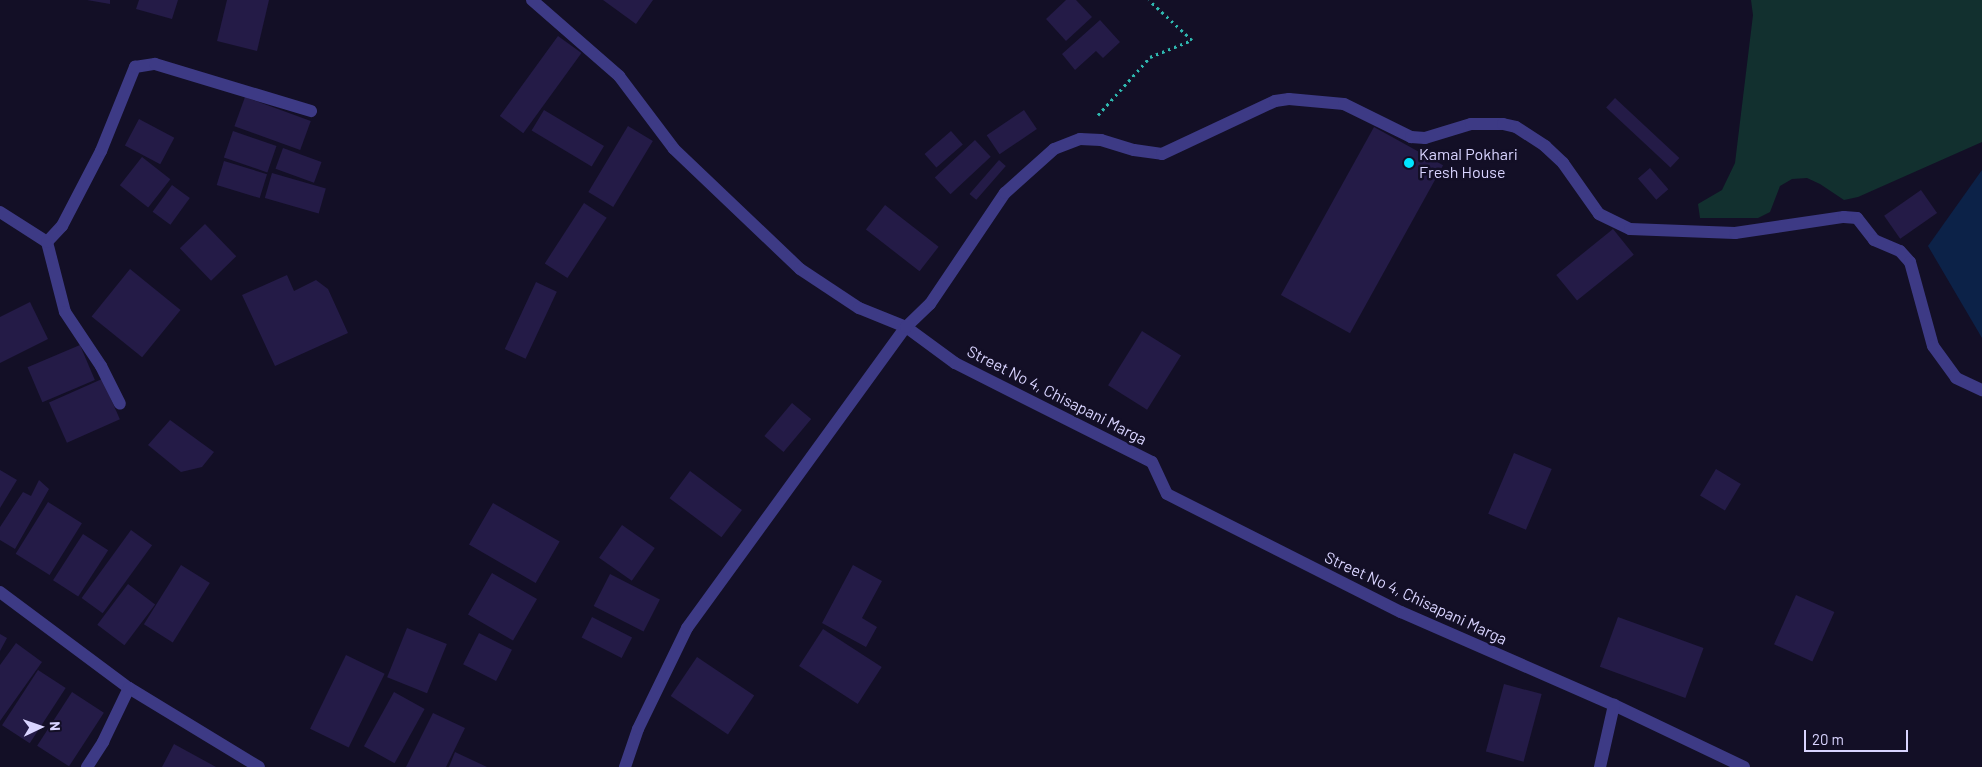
<!DOCTYPE html>
<html>
<head>
<meta charset="utf-8">
<style>
  body { margin:0 }
  #map { position:relative; width:1982px; height:767px; overflow:hidden; background:#130f26; font-family:Barlow,sans-serif }
  div>[style] { position:absolute }
  .green>* { inset:0; background:#12302f }
  .water>* { inset:0; background:#0c2248 }
  .building>* { inset:0; background:#241b47; transform-origin:0 0 }
  .path>* { height:3px; margin-top:-1.5px; transform-origin:0; background:repeating-linear-gradient(90deg,#2fb8b0 0 2.5px,transparent 0 6.5px) }
  .minor>* { height:12px; margin:-6px; padding:0 6px; transform-origin:6px; border-radius:6px; background:#3d3a85 }
  .dots>* { width:14px; height:14px; translate:-50% -50%; box-sizing:border-box; border:2px solid #130f26; border-radius:50% }
  span { translate:-50% -50%; white-space:nowrap; text-align:center; line-height:1.15; -webkit-text-stroke:5px #130f26; paint-order:stroke }
  .poi-label { font-size:16px; color:#d9d4ff }
  .left { translate:0 -50%; text-align:left }
  .street-label { font-size:16px; color:#d9d4ff }
  .north { position:absolute; left:15px; top:702px; width:50px; height:50px; -webkit-text-stroke:4px #130f26; paint-order:stroke; rotate:87deg; font-size:14px; font-weight:700; line-height:20px; text-align:center; color:#d9d4ff }
  .north::after { content:''; display:block; margin:auto; width:18px; height:22px; background:#d9d4ff; clip-path:polygon(50% 0,100% 100%,50% 72%,0 100%) }
  .scale { position:absolute; left:1804px; top:730px; width:104px; height:22px; box-sizing:border-box; border:2px solid #d9d4ff; border-top:0; padding-left:6px; font-size:15px; line-height:18px; white-space:nowrap; color:#d9d4ff; -webkit-text-stroke:4px #130f26; paint-order:stroke }
</style>
</head>
<body>
<div id="map">
  <div class="green">
    <i style="clip-path:polygon(1751px 0,1982px 0,1982px 142px,1858px 197px,1844px 200px,1820px 184px,1807px 178px,1792px 179px,1780px 186px,1770px 212px,1758px 218px,1700px 218px,1698px 204px,1722px 190px,1735px 163px,1753px 15px)"></i>
  </div>
  <div class="water">
    <i style="clip-path:polygon(1982px 170px,1982px 338px,1928px 246px)"></i>
  </div>
  <div class="building">
    <i style="clip-path:polygon(87px 0,110px 0,110px 4px)"></i>
    <i style="clip-path:polygon(139px 0,178px 0,172px 19px,136px 9px)"></i>
    <i style="clip-path:polygon(227px 0,269px 0,257px 51px,217px 41px)"></i>
    <i style="clip-path:polygon(603px 0,653px 0,636px 24px)"></i>
    <i style="clip-path:polygon(1066px 0,1076px 0,1092px 17px,1066px 41px,1046px 19px)"></i>
    <i style="clip-path:polygon(1100px 20px,1120px 42px,1103px 58px,1096px 51px,1075px 70px,1062px 54px)"></i>
    <i style="left:558px;top:36px;width:29px;height:99px;rotate:36deg"></i>
    <i style="left:245px;top:97px;width:70px;height:31px;rotate:20deg"></i>
    <i style="left:1615px;top:98px;width:88px;height:13px;rotate:43deg"></i>
    <i style="left:544px;top:110px;width:70px;height:24px;rotate:31deg"></i>
    <i style="left:1024px;top:110px;width:23px;height:45px;rotate:56deg"></i>
    <i style="left:139px;top:119px;width:40px;height:30px;rotate:28deg"></i>
    <i style="left:628px;top:126px;width:29px;height:77px;rotate:31deg"></i>
    <i style="left:1374px;top:127px;width:79px;height:192px;rotate:29deg"></i>
    <i style="left:233px;top:131px;width:46px;height:28px;rotate:19deg"></i>
    <i style="left:951px;top:131px;width:18px;height:35px;rotate:49deg"></i>
    <i style="left:975px;top:140px;width:23px;height:55px;rotate:47deg"></i>
    <i style="left:283px;top:148px;width:41px;height:22px;rotate:20deg"></i>
    <i style="left:142px;top:157px;width:36px;height:36px;rotate:38deg"></i>
    <i style="left:999px;top:160px;width:9px;height:45px;rotate:41deg"></i>
    <i style="left:224px;top:161px;width:45px;height:25px;rotate:17deg"></i>
    <i style="left:1650px;top:168px;width:28px;height:16px;rotate:49deg"></i>
    <i style="left:272px;top:173px;width:56px;height:26px;rotate:16deg"></i>
    <i style="left:172px;top:185px;width:22px;height:33px;rotate:36deg"></i>
    <i style="left:1921px;top:190px;width:28px;height:45px;rotate:55deg"></i>
    <i style="left:584px;top:203px;width:27px;height:72px;rotate:33deg"></i>
    <i style="left:885px;top:205px;width:68px;height:31px;rotate:38deg"></i>
    <i style="left:205px;top:224px;width:45px;height:35px;rotate:46deg"></i>
    <i style="left:1613px;top:229px;width:33px;height:73px;rotate:51deg"></i>
    <i style="left:130px;top:269px;width:65px;height:61px;rotate:39deg"></i>
    <i style="clip-path:polygon(287px 275px,294px 291px,316px 280px,328px 289px,348px 333px,275px 366px,242px 295px)"></i>
    <i style="left:536px;top:282px;width:23px;height:74px;rotate:25deg"></i>
    <i style="clip-path:polygon(30px 302px,48px 339px,0 363px,0 317px)"></i>
    <i style="left:1142px;top:331px;width:46px;height:64px;rotate:32deg"></i>
    <i style="left:80px;top:345px;width:38px;height:57px;rotate:67deg"></i>
    <i style="left:102px;top:379px;width:44px;height:58px;rotate:66deg"></i>
    <i style="left:792px;top:403px;width:25px;height:43px;rotate:40deg"></i>
    <i style="clip-path:polygon(170px 420px,214px 452px,202px 467px,181px 472px,148px 445px)"></i>
    <i style="left:1514px;top:453px;width:41px;height:66px;rotate:23deg"></i>
    <i style="left:1716px;top:469px;width:29px;height:31px;rotate:31deg"></i>
    <i style="clip-path:polygon(0 470px,17px 480px,0 508px)"></i>
    <i style="left:690px;top:471px;width:65px;height:34px;rotate:37deg"></i>
    <i style="clip-path:polygon(39px 480px,49px 489px,15px 549px,0 540px,0 527px,23px 492px,31px 496px)"></i>
    <i style="left:48px;top:502px;width:40px;height:61px;rotate:32deg"></i>
    <i style="left:493px;top:503px;width:77px;height:48px;rotate:30deg"></i>
    <i style="left:622px;top:525px;width:40px;height:40px;rotate:35deg"></i>
    <i style="left:131px;top:530px;width:26px;height:84px;rotate:36deg"></i>
    <i style="left:83px;top:534px;width:30px;height:55px;rotate:33deg"></i>
    <i style="left:181px;top:565px;width:34px;height:70px;rotate:32deg"></i>
    <i style="clip-path:polygon(853px 565px,882px 581px,862px 618px,877px 627px,866px 647px,822px 623px)"></i>
    <i style="left:492px;top:573px;width:52px;height:48px;rotate:30deg"></i>
    <i style="left:610px;top:574px;width:56px;height:36px;rotate:27deg"></i>
    <i style="left:128px;top:584px;width:34px;height:51px;rotate:37deg"></i>
    <i style="left:1796px;top:595px;width:42px;height:54px;rotate:24deg"></i>
    <i style="left:592px;top:617px;width:45px;height:23px;rotate:27deg"></i>
    <i style="left:1618px;top:617px;width:91px;height:53px;rotate:20deg"></i>
    <i style="left:407px;top:628px;width:43px;height:53px;rotate:22deg"></i>
    <i style="left:823px;top:629px;width:70px;height:44px;rotate:33deg"></i>
    <i style="left:479px;top:633px;width:37px;height:35px;rotate:27deg"></i>
    <i style="clip-path:polygon(0 634px,7px 638px,0 651px)"></i>
    <i style="clip-path:polygon(16px 643px,42px 662px,0 721px,0 665px)"></i>
    <i style="left:346px;top:655px;width:43px;height:82px;rotate:26deg"></i>
    <i style="left:697px;top:657px;width:69px;height:47px;rotate:34deg"></i>
    <i style="left:38px;top:670px;width:33px;height:66px;rotate:33deg"></i>
    <i style="left:1504px;top:684px;width:39px;height:70px;rotate:15deg"></i>
    <i style="left:72px;top:692px;width:38px;height:64px;rotate:33deg"></i>
    <i style="left:394px;top:692px;width:35px;height:62px;rotate:29deg"></i>
    <i style="clip-path:polygon(433px 713px,465px 728px,446px 767px,406px 767px)"></i>
    <i style="clip-path:polygon(174px 744px,216px 767px,162px 767px)"></i>
    <i style="clip-path:polygon(455px 752px,487px 767px,449px 767px)"></i>
  </div>
  <div class="path">
    <i style="left:1098px;top:115px;width:78px;rotate:-48.1deg"></i>
    <i style="left:1150px;top:57px;width:45px;rotate:-22deg"></i>
    <i style="left:1192px;top:40px;width:59px;rotate:-137.1deg"></i>
  </div>
  <div class="minor">
    <i style="left:532px;top:0;width:116px;rotate:41.1deg"></i>
    <i style="left:619px;top:76px;width:91px;rotate:53deg"></i>
    <i style="left:674px;top:149px;width:174px;rotate:43.6deg"></i>
    <i style="left:800px;top:269px;width:71px;rotate:33.5deg"></i>
    <i style="left:859px;top:308px;width:51px;rotate:22deg"></i>
    <i style="left:906px;top:327px;width:61px;rotate:36.3deg"></i>
    <i style="left:955px;top:363px;width:220px;rotate:26.7deg"></i>
    <i style="left:1152px;top:462px;width:35px;rotate:65deg"></i>
    <i style="left:1167px;top:494px;width:262px;rotate:26.8deg"></i>
    <i style="left:1401px;top:612px;width:232px;rotate:23.6deg"></i>
    <i style="left:1614px;top:705px;width:144px;rotate:25.5deg"></i>
    <i style="left:0;top:212px;width:56px;rotate:32.6deg"></i>
    <i style="left:47px;top:242px;width:72px;rotate:75.6deg"></i>
    <i style="left:65px;top:312px;width:65px;rotate:56.3deg"></i>
    <i style="left:101px;top:366px;width:42px;rotate:63.4deg"></i>
    <i style="left:47px;top:242px;width:22px;rotate:-47deg"></i>
    <i style="left:62px;top:226px;width:85px;rotate:-62.5deg"></i>
    <i style="left:101px;top:151px;width:91px;rotate:-68deg"></i>
    <i style="left:135px;top:67px;width:20px;rotate:-9deg"></i>
    <i style="left:155px;top:64px;width:163px;rotate:16.8deg"></i>
    <i style="left:0;top:592px;width:161px;rotate:36.7deg"></i>
    <i style="left:129px;top:688px;width:152px;rotate:31.3deg"></i>
    <i style="left:87px;top:767px;width:30px;rotate:-57deg"></i>
    <i style="left:103px;top:742px;width:60px;rotate:-64.3deg"></i>
    <i style="left:625px;top:767px;width:40px;rotate:-71.1deg"></i>
    <i style="left:638px;top:729px;width:112px;rotate:-64.1deg"></i>
    <i style="left:687px;top:628px;width:372px;rotate:-54deg"></i>
    <i style="left:906px;top:327px;width:33px;rotate:-44deg"></i>
    <i style="left:930px;top:304px;width:134px;rotate:-56deg"></i>
    <i style="left:1005px;top:193px;width:66px;rotate:-41.9deg"></i>
    <i style="left:1054px;top:149px;width:28px;rotate:-21deg"></i>
    <i style="left:1080px;top:139px;width:21px;rotate:3deg"></i>
    <i style="left:1101px;top:140px;width:34px;rotate:17deg"></i>
    <i style="left:1134px;top:150px;width:28px;rotate:8deg"></i>
    <i style="left:1162px;top:154px;width:125px;rotate:-25.1deg"></i>
    <i style="left:1275px;top:101px;width:14px;rotate:-8deg"></i>
    <i style="left:1289px;top:99px;width:55px;rotate:5.2deg"></i>
    <i style="left:1344px;top:104px;width:75px;rotate:26.2deg"></i>
    <i style="left:1411px;top:137px;width:14px;rotate:4deg"></i>
    <i style="left:1425px;top:138px;width:48px;rotate:-16.9deg"></i>
    <i style="left:1471px;top:124px;width:32px"></i>
    <i style="left:1503px;top:124px;width:13px;rotate:13deg"></i>
    <i style="left:1516px;top:127px;width:35px;rotate:33deg"></i>
    <i style="left:1545px;top:146px;width:25px;rotate:43deg"></i>
    <i style="left:1563px;top:163px;width:62px;rotate:54.8deg"></i>
    <i style="left:1599px;top:214px;width:34px;rotate:26deg"></i>
    <i style="left:1630px;top:229px;width:105px;rotate:2.2deg"></i>
    <i style="left:1735px;top:233px;width:110px;rotate:-8.4deg"></i>
    <i style="left:1844px;top:217px;width:13px;rotate:4deg"></i>
    <i style="left:1857px;top:218px;width:28px;rotate:52deg"></i>
    <i style="left:1874px;top:240px;width:28px;rotate:23deg"></i>
    <i style="left:1900px;top:251px;width:15px;rotate:48deg"></i>
    <i style="left:1910px;top:262px;width:87px;rotate:74.7deg"></i>
    <i style="left:1933px;top:346px;width:39px;rotate:54deg"></i>
    <i style="left:1956px;top:378px;width:29px;rotate:25deg"></i>
    <i style="left:1600px;top:767px;width:64px;rotate:-77.3deg"></i>
  </div>
  <div class="dots">
    <i style="left:1409px;top:163px;background:#00e5ff"></i>
  </div>
  <div class="poi-label">
    <span class="left" style="left:1419px;top:163px">Kamal Pokhari<br>Fresh House</span>
  </div>
  <div class="street-label">
    <span style="left:1057px;top:395px;rotate:27deg">Street No 4, Chisapani Marga</span>
    <span style="left:1416px;top:598px;rotate:25deg">Street No 4, Chisapani Marga</span>
  </div>
  <div class="north">N</div>
  <div class="scale">20 m</div>
</div>
</body>
</html>
